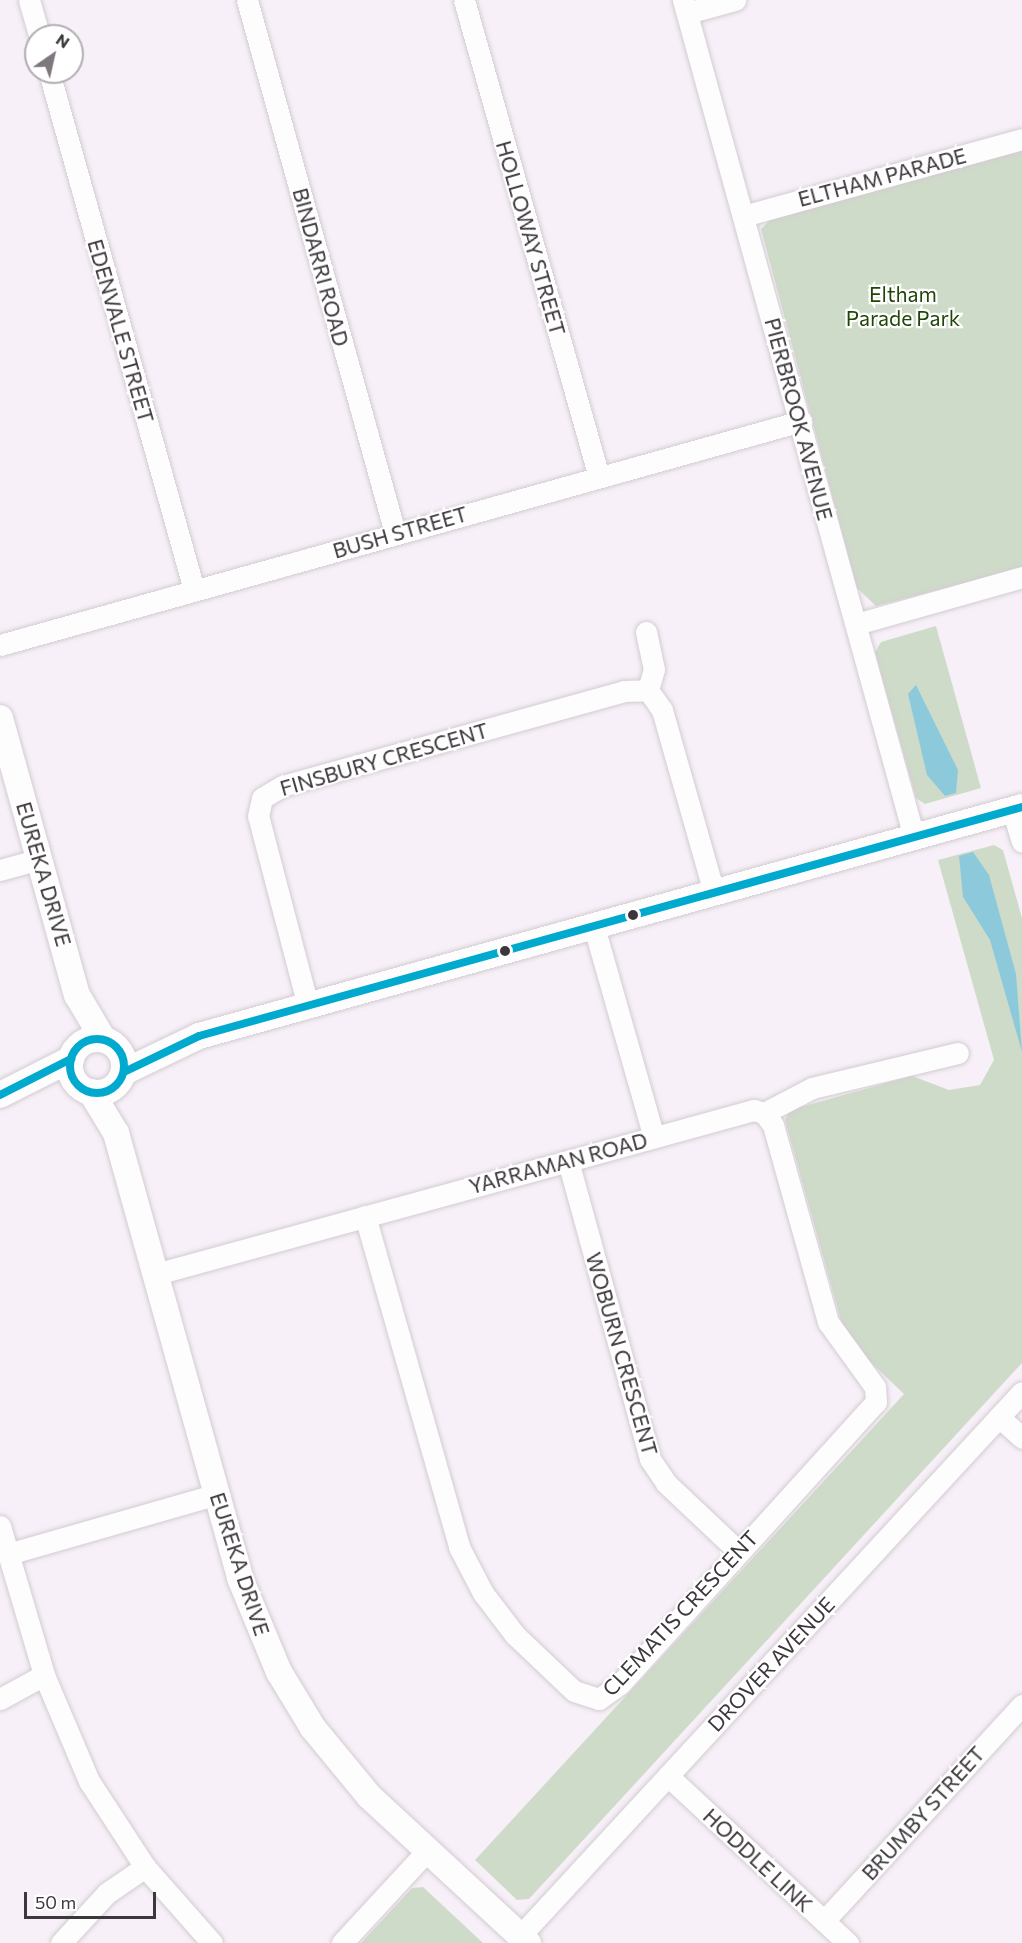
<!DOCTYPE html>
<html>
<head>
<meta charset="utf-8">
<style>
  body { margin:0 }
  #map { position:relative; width:1022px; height:1943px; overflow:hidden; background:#f8f0f8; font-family:Commissioner,sans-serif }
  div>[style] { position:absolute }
  .green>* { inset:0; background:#cfdbc9 }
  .water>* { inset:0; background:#8ccadb }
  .roads { filter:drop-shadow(0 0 2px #d2ccd2) drop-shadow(0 0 2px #d2ccd2) }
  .minor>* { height:21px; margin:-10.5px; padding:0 10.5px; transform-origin:10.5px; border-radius:10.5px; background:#fefdfe }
  .tertiary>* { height:26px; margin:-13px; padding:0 13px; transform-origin:13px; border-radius:13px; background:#fefdfe }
  .tertiary>.ring { margin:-13px; padding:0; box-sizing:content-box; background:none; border:26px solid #fefdfe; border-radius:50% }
  .bus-1>* { height:8px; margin:-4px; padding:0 4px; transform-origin:4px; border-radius:4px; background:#00a9ce }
  .bus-1>.ring { margin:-4px; padding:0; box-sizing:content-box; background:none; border:8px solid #00a9ce; border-radius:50% }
  .dots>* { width:16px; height:16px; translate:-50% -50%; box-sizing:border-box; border:3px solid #fff; border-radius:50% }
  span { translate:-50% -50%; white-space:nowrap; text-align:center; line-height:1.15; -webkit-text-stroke:4.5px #fff; paint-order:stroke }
  .street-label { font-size:21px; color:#3c373c }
  .park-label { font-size:21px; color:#204506 }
  .north { position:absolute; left:24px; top:24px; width:60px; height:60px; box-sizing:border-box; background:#fff; border:2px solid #b1afb1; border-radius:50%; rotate:34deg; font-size:16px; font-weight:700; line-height:24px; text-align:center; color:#3c373c }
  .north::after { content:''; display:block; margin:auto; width:21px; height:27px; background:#7e787e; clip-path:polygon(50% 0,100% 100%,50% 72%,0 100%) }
  .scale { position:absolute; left:24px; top:1892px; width:132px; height:27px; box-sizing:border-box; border:3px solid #3c373c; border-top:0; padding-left:8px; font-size:18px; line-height:21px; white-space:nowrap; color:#3c373c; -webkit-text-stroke:4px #fff; paint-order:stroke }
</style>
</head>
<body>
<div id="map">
  <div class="green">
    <i style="clip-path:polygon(1022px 148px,1022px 568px,876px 606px,857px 588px,761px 229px,771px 219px)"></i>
    <i style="clip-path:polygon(936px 626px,981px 788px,925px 804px,916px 798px,875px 652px,881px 642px)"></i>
    <i style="clip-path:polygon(994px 845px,1003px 850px,1022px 918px,1022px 1363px,529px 1899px,517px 1900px,475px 1860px,904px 1394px,864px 1356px,842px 1324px,785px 1120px,790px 1110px,912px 1076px,949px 1090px,980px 1085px,994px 1060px,938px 860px)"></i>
    <i style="clip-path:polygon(423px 1887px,483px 1943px,361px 1943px,412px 1888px)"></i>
  </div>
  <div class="water">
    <i style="clip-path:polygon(916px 685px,958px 770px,956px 793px,945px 796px,927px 775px,908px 694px)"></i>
    <i style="clip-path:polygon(973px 852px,989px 875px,1016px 974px,1022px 1052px,990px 940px,963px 897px,959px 856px)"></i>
  </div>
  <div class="roads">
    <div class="minor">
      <i style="left:29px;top:0;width:37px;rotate:74deg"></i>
      <i style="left:247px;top:0;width:553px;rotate:74.48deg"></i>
      <i style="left:464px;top:0;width:495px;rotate:74.2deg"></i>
      <i style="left:683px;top:0;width:868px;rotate:74.57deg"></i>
      <i style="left:687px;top:13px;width:50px;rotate:-15.2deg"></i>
      <i style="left:49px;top:72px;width:538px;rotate:74.36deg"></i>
      <i style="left:743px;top:216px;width:289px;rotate:-15.4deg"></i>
      <i style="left:856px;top:624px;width:173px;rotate:-15.8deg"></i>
      <i style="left:646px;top:632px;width:38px;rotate:78deg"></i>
      <i style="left:654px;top:669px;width:22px;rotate:106deg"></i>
      <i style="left:0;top:645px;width:832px;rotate:-15.62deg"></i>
      <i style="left:1012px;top:809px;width:34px;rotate:73deg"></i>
      <i style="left:0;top:870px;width:41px;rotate:-15.4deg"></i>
      <i style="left:594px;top:927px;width:218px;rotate:74.1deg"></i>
      <i style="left:308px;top:1006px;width:196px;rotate:-104.7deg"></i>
      <i style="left:258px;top:816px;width:18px;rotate:-77deg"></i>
      <i style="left:262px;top:798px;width:23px;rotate:-31deg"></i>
      <i style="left:282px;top:786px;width:355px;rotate:-15.5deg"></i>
      <i style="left:624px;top:691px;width:24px;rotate:-2deg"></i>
      <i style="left:648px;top:690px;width:24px;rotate:55deg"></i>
      <i style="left:662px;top:710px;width:190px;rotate:74.1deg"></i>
      <i style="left:568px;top:1161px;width:309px;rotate:74.6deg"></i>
      <i style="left:650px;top:1459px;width:29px;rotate:56deg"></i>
      <i style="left:666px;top:1483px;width:99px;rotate:43.4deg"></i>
      <i style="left:365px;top:1216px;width:344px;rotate:74.1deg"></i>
      <i style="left:459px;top:1547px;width:52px;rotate:62.4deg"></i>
      <i style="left:483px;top:1593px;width:53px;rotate:52.7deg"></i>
      <i style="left:515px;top:1635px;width:81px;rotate:43.5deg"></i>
      <i style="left:574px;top:1691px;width:26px;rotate:18deg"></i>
      <i style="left:599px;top:1699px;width:26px;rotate:-36deg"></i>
      <i style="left:620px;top:1684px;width:381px;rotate:-47.8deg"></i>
      <i style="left:876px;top:1402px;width:15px;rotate:-94deg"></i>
      <i style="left:875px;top:1387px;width:80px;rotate:-125.9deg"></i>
      <i style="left:828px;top:1322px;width:205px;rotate:-105.6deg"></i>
      <i style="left:773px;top:1125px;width:15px;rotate:-127deg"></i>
      <i style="left:156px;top:1274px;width:620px;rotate:-15.34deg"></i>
      <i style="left:754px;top:1110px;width:10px;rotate:17deg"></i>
      <i style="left:764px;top:1113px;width:54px;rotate:-27.5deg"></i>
      <i style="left:812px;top:1088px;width:150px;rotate:-13.5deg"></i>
      <i style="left:999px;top:1417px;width:31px;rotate:42deg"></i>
      <i style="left:0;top:1526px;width:155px;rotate:73.5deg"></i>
      <i style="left:44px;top:1675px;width:115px;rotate:67deg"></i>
      <i style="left:89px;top:1781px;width:103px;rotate:56.9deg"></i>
      <i style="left:145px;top:1867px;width:101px;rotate:48.6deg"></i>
      <i style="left:8px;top:1554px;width:217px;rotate:-16deg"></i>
      <i style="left:0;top:1699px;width:50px;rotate:-28.6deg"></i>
      <i style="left:668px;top:1776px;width:246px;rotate:42.9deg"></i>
      <i style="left:824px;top:1921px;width:293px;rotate:-47.5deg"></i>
      <i style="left:520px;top:1936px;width:740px;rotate:-47.3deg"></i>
      <i style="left:61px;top:1943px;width:68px;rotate:-47.4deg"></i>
      <i style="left:107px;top:1893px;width:46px;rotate:-34.4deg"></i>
      <i style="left:342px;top:1943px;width:125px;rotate:-47.3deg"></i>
    </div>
    <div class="tertiary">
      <i style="left:0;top:718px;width:288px;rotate:74.5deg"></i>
      <i style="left:77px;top:995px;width:51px;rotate:59.4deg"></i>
      <i class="ring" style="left:70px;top:1039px;width:28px;height:28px"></i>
      <i style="left:124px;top:1072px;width:83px;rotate:-25.6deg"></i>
      <i style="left:199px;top:1036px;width:854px;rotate:-15.55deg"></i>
      <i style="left:91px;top:1092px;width:48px;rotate:58.6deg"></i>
      <i style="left:116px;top:1133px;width:462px;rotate:74.4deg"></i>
      <i style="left:240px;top:1578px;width:102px;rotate:67.5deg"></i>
      <i style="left:279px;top:1672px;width:66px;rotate:58.7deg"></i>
      <i style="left:313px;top:1728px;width:88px;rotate:50.5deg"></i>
      <i style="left:369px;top:1796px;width:217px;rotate:42.8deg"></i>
      <i style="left:0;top:1095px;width:80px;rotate:-26.9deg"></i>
    </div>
  </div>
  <div class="bus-1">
    <i class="ring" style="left:70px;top:1039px;width:46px;height:46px"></i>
    <i style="left:124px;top:1072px;width:83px;rotate:-25.6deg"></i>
    <i style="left:199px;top:1036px;width:854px;rotate:-15.55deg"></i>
    <i style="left:0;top:1095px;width:80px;rotate:-26.9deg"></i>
  </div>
  <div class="dots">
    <i style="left:633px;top:915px;background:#3c373c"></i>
    <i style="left:505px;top:951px;background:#3c373c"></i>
  </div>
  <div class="street-label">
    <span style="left:882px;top:177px;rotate:-15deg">ELTHAM PARADE</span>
    <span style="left:531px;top:238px;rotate:74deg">HOLLOWAY STREET</span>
    <span style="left:321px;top:267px;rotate:75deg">BINDARRI ROAD</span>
    <span style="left:121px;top:331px;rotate:74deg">EDENVALE STREET</span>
    <span style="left:799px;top:419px;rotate:75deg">PIERBROOK AVENUE</span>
    <span style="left:400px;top:532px;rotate:-16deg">BUSH STREET</span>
    <span style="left:384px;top:759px;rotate:-16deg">FINSBURY CRESCENT</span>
    <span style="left:44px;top:874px;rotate:74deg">EUREKA DRIVE</span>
    <span style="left:558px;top:1163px;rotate:-15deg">YARRAMAN ROAD</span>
    <span style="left:622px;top:1354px;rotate:74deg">WOBURN CRESCENT</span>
    <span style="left:240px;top:1564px;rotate:72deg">EUREKA DRIVE</span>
    <span style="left:680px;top:1613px;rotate:-47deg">CLEMATIS CRESCENT</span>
    <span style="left:771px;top:1664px;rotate:-47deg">DROVER AVENUE</span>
    <span style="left:923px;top:1813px;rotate:-48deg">BRUMBY STREET</span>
    <span style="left:758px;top:1860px;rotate:43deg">HODDLE LINK</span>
  </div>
  <div class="park-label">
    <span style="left:903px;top:306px">Eltham<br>Parade Park</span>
  </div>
  <div class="north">N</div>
  <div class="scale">50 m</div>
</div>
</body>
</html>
